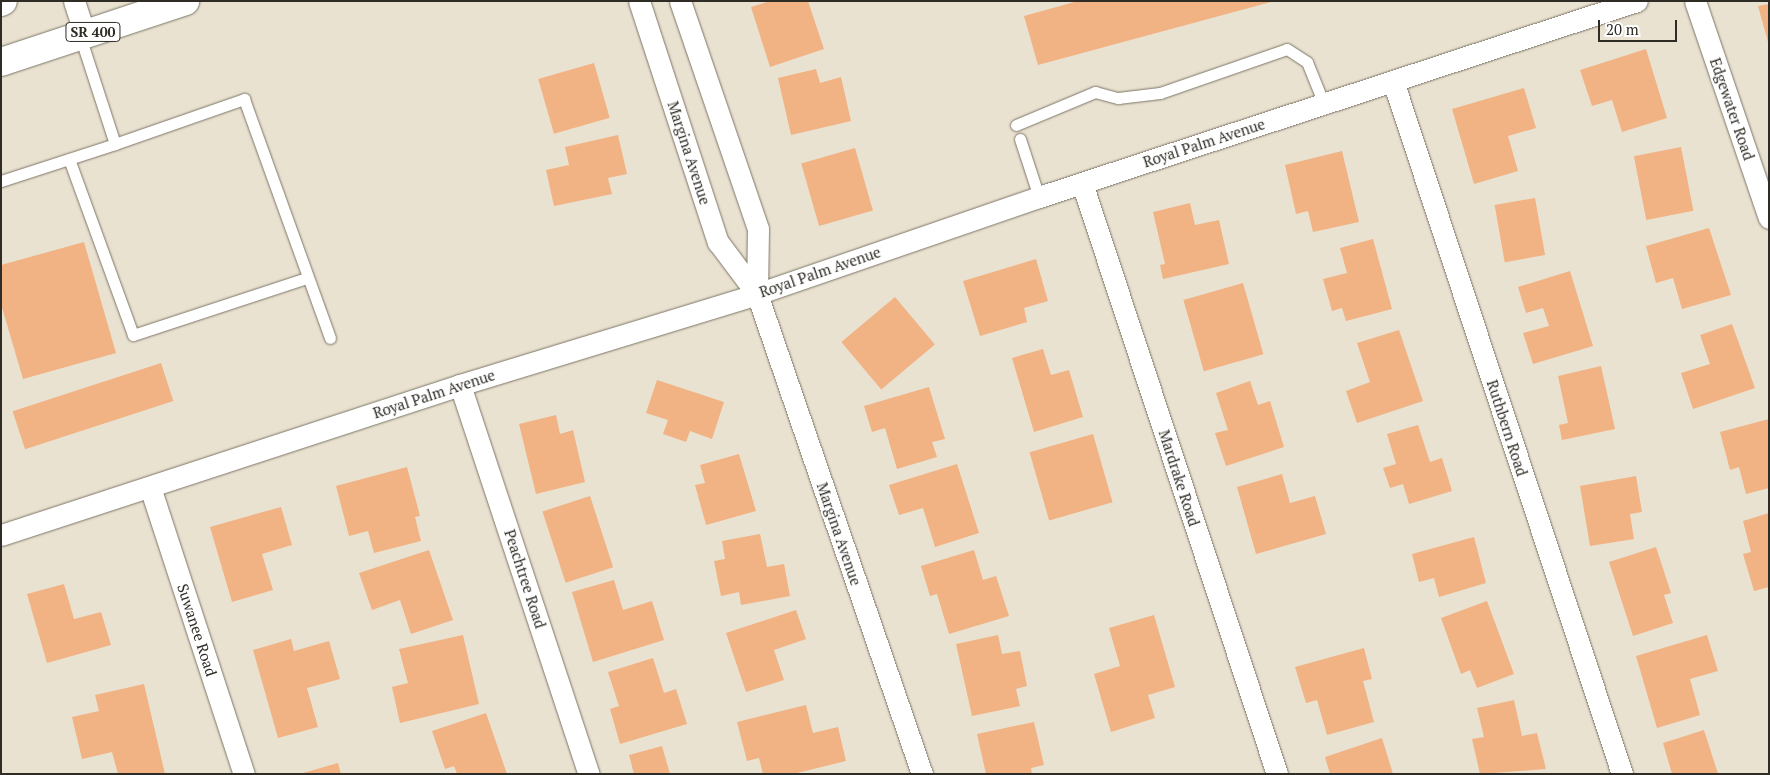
<!DOCTYPE html>
<html>
<head>
<meta charset="utf-8">
<style>
  body { margin:0 }
  #map { position:relative; width:1770px; height:775px; overflow:hidden; background:#eae2d1; font-family:"PT Serif",serif }
  div>[style] { position:absolute }
  .building>* { inset:0; background:#f1b284; transform-origin:0 0 }
  .roads { filter:drop-shadow(0 0 1px #7c7566) drop-shadow(0 0 1px #7c7566) }
  .service>* { height:11px; margin:-5.5px; padding:0 5.5px; transform-origin:5.5px; border-radius:5.5px; background:#fff }
  .minor>* { height:21px; margin:-10.5px; padding:0 10.5px; transform-origin:10.5px; border-radius:10.5px; background:#fff }
  .primary>* { height:28px; margin:-14px; padding:0 14px; transform-origin:14px; border-radius:14px; background:#fff }
  span { translate:-50% -50%; white-space:nowrap; text-align:center; line-height:1.15; -webkit-text-stroke:4px #fff; paint-order:stroke }
  .shield-label span { padding:1px 4px; background:#fff; border:1px solid; border-radius:4px; -webkit-text-stroke-width:0 }
  .shield-label { font-size:14px; color:#2f2c26; font-weight:700 }
  .street-label { font-size:15px; color:#2f2c26 }
  .frame { position:absolute; inset:0; border:2px solid #2f2c26; pointer-events:none }
  .scale { position:absolute; left:1598px; top:20px; width:79px; height:22px; box-sizing:border-box; border:2px solid #2f2c26; border-top:0; padding-left:6px; font-size:15px; line-height:18px; white-space:nowrap; color:#2f2c26; -webkit-text-stroke:4px #fff; paint-order:stroke }
</style>
</head>
<body>
<div id="map">
  <div class="building">
    <i style="clip-path:polygon(770px 1px,808px 1px,824px 49px,770px 67px,751px 7px)"></i>
    <i style="clip-path:polygon(1078px 1px,1271px 1px,1271px 2px,1038px 65px,1024px 16px)"></i>
    <i style="clip-path:polygon(1769px 4px,1769px 42px,1768px 42px,1758px 6px)"></i>
    <i style="clip-path:polygon(1646px 49px,1667px 118px,1622px 132px,1612px 100px,1592px 106px,1580px 70px)"></i>
    <i style="left:594px;top:63px;width:57px;height:58px;rotate:74deg"></i>
    <i style="clip-path:polygon(816px 69px,820px 83px,841px 77px,851px 121px,791px 135px,778px 78px)"></i>
    <i style="clip-path:polygon(1524px 88px,1536px 128px,1508px 136px,1518px 171px,1474px 184px,1452px 109px)"></i>
    <i style="clip-path:polygon(618px 135px,627px 174px,608px 178px,612px 194px,554px 206px,546px 170px,569px 165px,565px 147px)"></i>
    <i style="left:1681px;top:147px;width:65px;height:48px;rotate:79deg"></i>
    <i style="left:855px;top:148px;width:65px;height:56px;rotate:74deg"></i>
    <i style="clip-path:polygon(1342px 151px,1359px 222px,1313px 232px,1308px 211px,1296px 214px,1285px 165px)"></i>
    <i style="left:1535px;top:198px;width:58px;height:41px;rotate:80deg"></i>
    <i style="clip-path:polygon(1190px 203px,1195px 225px,1219px 220px,1229px 264px,1163px 279px,1160px 265px,1165px 264px,1153px 212px)"></i>
    <i style="clip-path:polygon(1709px 228px,1731px 295px,1682px 309px,1673px 278px,1656px 283px,1646px 246px)"></i>
    <i style="clip-path:polygon(1373px 239px,1392px 309px,1346px 321px,1342px 308px,1332px 311px,1323px 279px,1347px 273px,1340px 248px)"></i>
    <i style="clip-path:polygon(84px 242px,116px 353px,23px 379px,1px 304px,1px 265px)"></i>
    <i style="clip-path:polygon(1036px 259px,1048px 301px,1024px 308px,1027px 322px,980px 336px,963px 281px)"></i>
    <i style="clip-path:polygon(1570px 271px,1593px 346px,1533px 364px,1523px 333px,1549px 326px,1543px 308px,1526px 313px,1518px 287px)"></i>
    <i style="left:1243px;top:283px;width:74px;height:62px;rotate:74deg"></i>
    <i style="left:895px;top:297px;width:62px;height:70px;rotate:50deg"></i>
    <i style="clip-path:polygon(1732px 324px,1755px 388px,1693px 409px,1681px 373px,1710px 364px,1700px 335px)"></i>
    <i style="clip-path:polygon(1399px 330px,1423px 401px,1357px 423px,1346px 391px,1370px 382px,1357px 343px)"></i>
    <i style="clip-path:polygon(1043px 349px,1051px 375px,1069px 370px,1083px 417px,1034px 432px,1012px 358px)"></i>
    <i style="left:161px;top:363px;width:40px;height:156px;rotate:72deg"></i>
    <i style="clip-path:polygon(1601px 366px,1615px 429px,1562px 440px,1559px 425px,1568px 423px,1558px 376px)"></i>
    <i style="clip-path:polygon(657px 380px,724px 402px,712px 439px,690px 431px,686px 442px,663px 434px,668px 420px,646px 413px)"></i>
    <i style="clip-path:polygon(1250px 381px,1258px 405px,1270px 401px,1284px 447px,1226px 466px,1215px 433px,1228px 430px,1216px 393px)"></i>
    <i style="clip-path:polygon(929px 387px,945px 439px,932px 442px,937px 457px,897px 469px,885px 428px,872px 432px,864px 406px)"></i>
    <i style="clip-path:polygon(556px 415px,560px 434px,573px 430px,585px 482px,536px 494px,519px 424px)"></i>
    <i style="clip-path:polygon(1769px 419px,1769px 488px,1746px 494px,1739px 467px,1730px 470px,1720px 432px)"></i>
    <i style="clip-path:polygon(1418px 425px,1430px 462px,1442px 458px,1452px 491px,1409px 504px,1403px 484px,1390px 488px,1383px 468px,1396px 464px,1387px 434px)"></i>
    <i style="left:1093px;top:434px;width:71px;height:66px;rotate:74deg"></i>
    <i style="clip-path:polygon(739px 454px,756px 511px,706px 525px,695px 485px,705px 483px,700px 465px)"></i>
    <i style="clip-path:polygon(957px 464px,979px 533px,935px 547px,923px 508px,899px 515px,889px 485px)"></i>
    <i style="clip-path:polygon(407px 467px,420px 516px,415px 517px,421px 541px,374px 553px,368px 531px,349px 536px,336px 486px)"></i>
    <i style="clip-path:polygon(1282px 474px,1290px 503px,1315px 496px,1326px 534px,1256px 554px,1237px 487px)"></i>
    <i style="clip-path:polygon(1636px 476px,1642px 512px,1630px 514px,1634px 539px,1590px 546px,1580px 486px)"></i>
    <i style="left:590px;top:496px;width:75px;height:50px;rotate:72deg"></i>
    <i style="clip-path:polygon(281px 507px,292px 545px,262px 554px,273px 590px,232px 602px,210px 527px)"></i>
    <i style="clip-path:polygon(1769px 513px,1769px 587px,1754px 591px,1743px 554px,1751px 552px,1743px 521px)"></i>
    <i style="clip-path:polygon(760px 534px,767px 567px,784px 564px,790px 596px,741px 605px,739px 592px,721px 596px,714px 561px,725px 559px,722px 541px)"></i>
    <i style="clip-path:polygon(1474px 537px,1486px 583px,1439px 597px,1434px 578px,1419px 582px,1412px 554px)"></i>
    <i style="clip-path:polygon(1656px 547px,1671px 593px,1664px 595px,1673px 623px,1633px 636px,1609px 562px)"></i>
    <i style="clip-path:polygon(429px 550px,453px 620px,411px 634px,400px 600px,372px 610px,359px 573px)"></i>
    <i style="clip-path:polygon(974px 550px,983px 580px,996px 576px,1009px 616px,949px 634px,937px 594px,930px 596px,921px 566px)"></i>
    <i style="clip-path:polygon(614px 580px,623px 610px,652px 601px,664px 640px,593px 662px,572px 592px)"></i>
    <i style="clip-path:polygon(64px 584px,74px 619px,101px 612px,111px 645px,47px 663px,27px 594px)"></i>
    <i style="clip-path:polygon(1487px 601px,1514px 674px,1477px 688px,1470px 670px,1461px 674px,1441px 618px)"></i>
    <i style="clip-path:polygon(796px 610px,806px 639px,774px 650px,784px 680px,746px 692px,726px 633px)"></i>
    <i style="clip-path:polygon(1154px 615px,1175px 687px,1148px 695px,1155px 718px,1111px 732px,1094px 674px,1120px 666px,1109px 628px)"></i>
    <i style="clip-path:polygon(463px 635px,479px 704px,400px 723px,392px 687px,408px 683px,399px 649px)"></i>
    <i style="clip-path:polygon(998px 635px,1002px 654px,1020px 651px,1027px 686px,1016px 689px,1020px 706px,972px 716px,956px 644px)"></i>
    <i style="clip-path:polygon(1707px 635px,1718px 671px,1690px 679px,1700px 715px,1657px 728px,1636px 656px)"></i>
    <i style="clip-path:polygon(291px 639px,294px 651px,329px 641px,340px 679px,307px 688px,318px 727px,278px 738px,253px 650px)"></i>
    <i style="clip-path:polygon(1364px 648px,1372px 679px,1363px 681px,1374px 722px,1327px 735px,1317px 700px,1306px 703px,1295px 667px)"></i>
    <i style="clip-path:polygon(653px 658px,664px 693px,676px 689px,687px 724px,620px 744px,610px 709px,619px 706px,608px 672px)"></i>
    <i style="clip-path:polygon(144px 684px,165px 774px,118px 774px,112px 752px,82px 759px,72px 717px,99px 711px,95px 695px)"></i>
    <i style="clip-path:polygon(1514px 700px,1522px 736px,1537px 733px,1546px 769px,1480px 774px,1472px 739px,1484px 737px,1477px 708px)"></i>
    <i style="clip-path:polygon(806px 705px,813px 733px,838px 727px,846px 761px,793px 774px,763px 774px,759px 758px,747px 761px,737px 722px)"></i>
    <i style="clip-path:polygon(486px 713px,507px 774px,457px 774px,454px 766px,445px 769px,432px 731px)"></i>
    <i style="clip-path:polygon(1034px 722px,1044px 765px,1031px 768px,1032px 774px,986px 774px,977px 734px)"></i>
    <i style="clip-path:polygon(1704px 730px,1718px 774px,1672px 774px,1663px 743px)"></i>
    <i style="clip-path:polygon(1382px 738px,1393px 774px,1330px 774px,1325px 757px)"></i>
    <i style="clip-path:polygon(662px 746px,670px 774px,634px 774px,629px 755px)"></i>
    <i style="clip-path:polygon(338px 763px,341px 774px,303px 774px,303px 773px)"></i>
  </div>
  <div class="roads">
    <div class="service">
      <i style="left:1016px;top:125px;width:86px;rotate:-22.7deg"></i>
      <i style="left:1095px;top:92px;width:24px;rotate:15deg"></i>
      <i style="left:1118px;top:98px;width:42px;rotate:-6.8deg"></i>
      <i style="left:1160px;top:93px;width:134px;rotate:-19.1deg"></i>
      <i style="left:1287px;top:49px;width:24px;rotate:33deg"></i>
      <i style="left:1307px;top:62px;width:45px;rotate:68deg"></i>
      <i style="left:1020px;top:139px;width:61px;rotate:71.9deg"></i>
      <i style="left:115px;top:144px;width:137px;rotate:-19.2deg"></i>
      <i style="left:244px;top:99px;width:254px;rotate:70.2deg"></i>
      <i style="left:69px;top:159px;width:187px;rotate:70deg"></i>
      <i style="left:133px;top:335px;width:182px;rotate:-18.2deg"></i>
      <i style="left:1px;top:181px;width:120px;rotate:-18deg"></i>
      <i style="left:115px;top:144px;width:114px;rotate:-108deg"></i>
    </div>
    <div class="minor">
      <i style="left:74px;top:1px;width:35px;rotate:72deg"></i>
      <i style="left:639px;top:1px;width:254px;rotate:71.9deg"></i>
      <i style="left:718px;top:242px;width:65px;rotate:53.1deg"></i>
      <i style="left:757px;top:294px;width:508px;rotate:71.03deg"></i>
      <i style="left:680px;top:1px;width:241px;rotate:71.1deg"></i>
      <i style="left:758px;top:229px;width:65px;rotate:90.9deg"></i>
      <i style="left:1695px;top:1px;width:229px;rotate:71.2deg"></i>
      <i style="left:1393px;top:81px;width:730px;rotate:71.71deg"></i>
      <i style="left:1082px;top:183px;width:622px;rotate:71.74deg"></i>
      <i style="left:460px;top:385px;width:410px;rotate:71.7deg"></i>
      <i style="left:150px;top:487px;width:302px;rotate:71.9deg"></i>
      <i style="left:1px;top:535px;width:483px;rotate:-18.1deg"></i>
      <i style="left:460px;top:385px;width:311px;rotate:-17deg"></i>
      <i style="left:757px;top:294px;width:298px;rotate:-19deg"></i>
      <i style="left:1039px;top:197px;width:629px;rotate:-18.15deg"></i>
    </div>
    <div class="primary">
      <i style="left:1px;top:2px;width:2px;rotate:-27deg"></i>
      <i style="left:1px;top:62px;width:194px;rotate:-18.3deg"></i>
    </div>
  </div>
  <div class="shield-label">
    <span style="left:93px;top:32px">SR 400</span>
  </div>
  <div class="street-label">
    <span style="left:1732px;top:109px;rotate:71deg">Edgewater Road</span>
    <span style="left:1204px;top:143px;rotate:-18deg">Royal Palm Avenue</span>
    <span style="left:689px;top:153px;rotate:72deg">Margina Avenue</span>
    <span style="left:820px;top:272px;rotate:-19deg">Royal Palm Avenue</span>
    <span style="left:434px;top:394px;rotate:-18deg">Royal Palm Avenue</span>
    <span style="left:1507px;top:428px;rotate:72deg">Ruthbern Road</span>
    <span style="left:1179px;top:478px;rotate:72deg">Mardrake Road</span>
    <span style="left:839px;top:534px;rotate:71deg">Margina Avenue</span>
    <span style="left:525px;top:579px;rotate:72deg">Peachtree Road</span>
    <span style="left:197px;top:630px;rotate:72deg">Suwanee Road</span>
  </div>
  <div class="frame"></div>
  <div class="scale">20 m</div>
</div>
</body>
</html>
